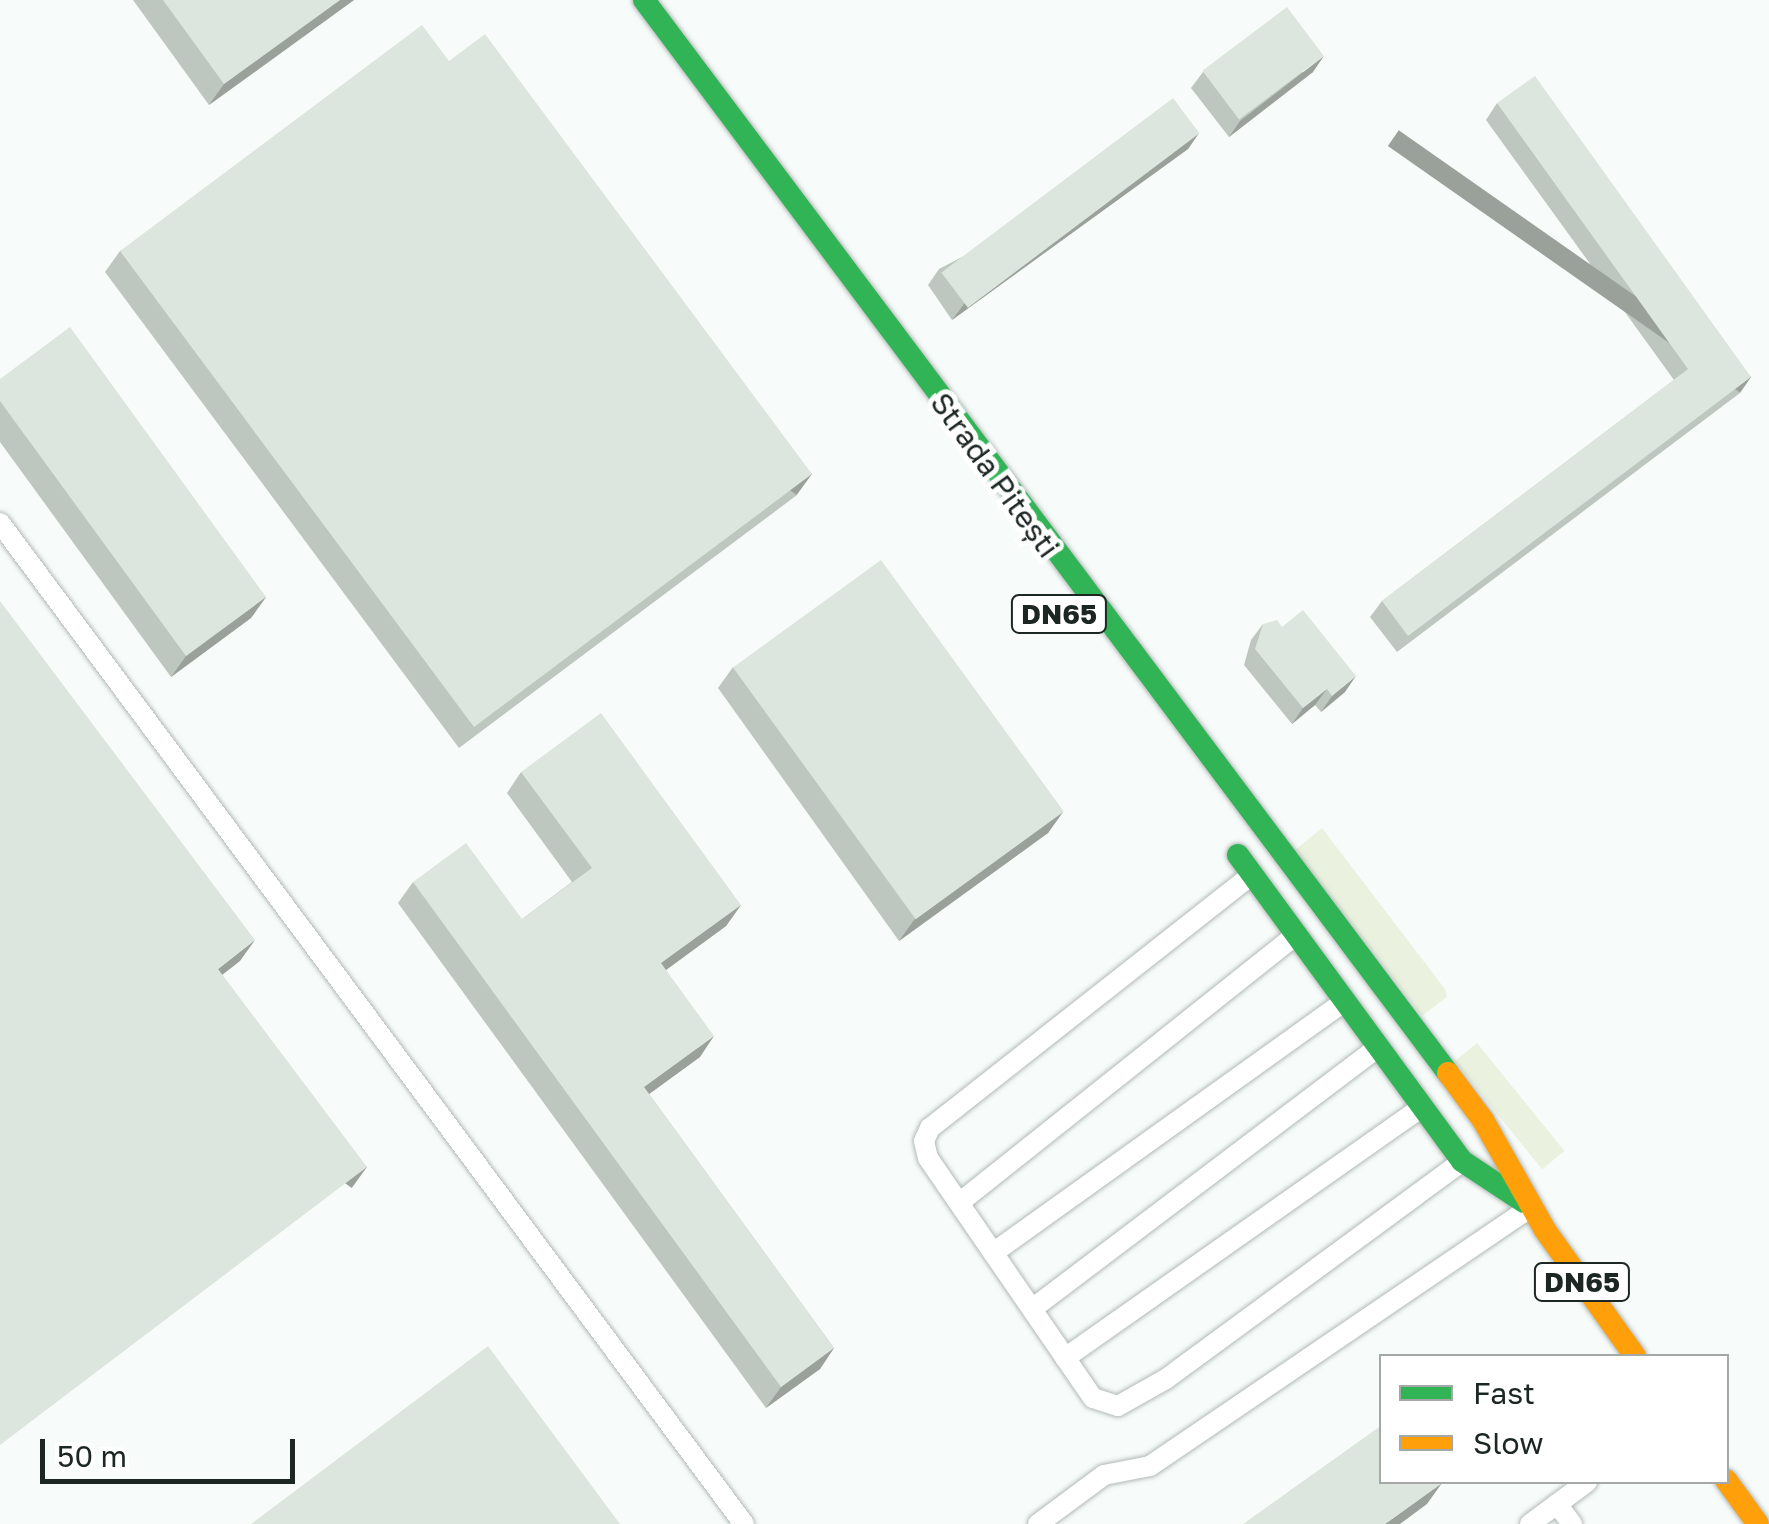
<!DOCTYPE html>
<html>
<head>
<meta charset="utf-8">
<style>
  body { margin:0 }
  #map { position:relative; width:1769px; height:1524px; overflow:hidden; background:#f7fcfa; font-family:"Golos Text",sans-serif }
  div>[style] { position:absolute }
  .green>* { inset:0; background:#eaf2df; transform-origin:0 0 }
  .roads { filter:drop-shadow(0 0 2px #b2b9b6) drop-shadow(0 0 2px #b2b9b6) }
  .lane>* { height:20px; margin:-10px; padding:0 10px; transform-origin:10px; border-radius:10px; background:#fefffe }
  .fast>* { height:22px; margin:-11px; padding:0 11px; transform-origin:11px; border-radius:11px; background:#30b455 }
  .slow>* { height:22px; margin:-11px; padding:0 11px; transform-origin:11px; border-radius:11px; background:#ff9f0a }
  .wall>* { inset:0; background:#bdc6bf }
  .shaded-wall>* { inset:0; background:#9aa19b; transform-origin:0 0 }
  .building>* { inset:0; background:#dce6de; transform-origin:0 0 }
  span { translate:-50% -50%; white-space:nowrap; text-align:center; line-height:1.15; -webkit-text-stroke:10px #fff; paint-order:stroke }
  .shield-label span { padding:2px 8px; background:#fff; border:2px solid; border-radius:8px; -webkit-text-stroke-width:0 }
  .shield-label { font-size:28px; color:#1c2623; font-weight:700 }
  .street-label { font-size:30px; color:#1c2623 }
  .legend { position:absolute; left:1379px; top:1354px; width:350px; height:130px; box-sizing:border-box; background:#fff; border:2px solid #a4a8a7; margin:0; padding:12px 18px; list-style:none; font-size:30px; color:#1c2623 }
  .legend li { display:flex; align-items:center; gap:20px; height:50px }
  .legend b { width:50px; border:2px solid #a4a8a7 }
  .scale { position:absolute; left:40px; top:1439px; width:255px; height:45px; box-sizing:border-box; border:5px solid #1c2623; border-top:0; padding-left:12px; font-size:30px; line-height:35px; white-space:nowrap; color:#1c2623; -webkit-text-stroke:8px #fff; paint-order:stroke }
</style>
</head>
<body>
<div id="map">
  <div class="green">
    <i style="clip-path:polygon(1322px 828px,1445px 989px,1447px 997px,1422px 1016px,1295px 850px)"></i>
    <i style="left:1477px;top:1043px;width:139px;height:29px;rotate:51deg"></i>
  </div>
  <div class="roads">
    <div class="lane">
      <i style="left:0;top:523px;width:1247px;rotate:53.38deg"></i>
      <i style="left:1249px;top:877px;width:406px;rotate:141.8deg"></i>
      <i style="left:930px;top:1128px;width:14px;rotate:115deg"></i>
      <i style="left:924px;top:1141px;width:17px;rotate:77deg"></i>
      <i style="left:928px;top:1158px;width:291px;rotate:55.5deg"></i>
      <i style="left:1093px;top:1398px;width:26px;rotate:18deg"></i>
      <i style="left:1118px;top:1406px;width:55px;rotate:-29.4deg"></i>
      <i style="left:1166px;top:1379px;width:365px;rotate:-36.3deg"></i>
      <i style="left:959px;top:1203px;width:429px;rotate:-38.5deg"></i>
      <i style="left:993px;top:1253px;width:431px;rotate:-35.6deg"></i>
      <i style="left:1032px;top:1309px;width:433px;rotate:-37.1deg"></i>
      <i style="left:1065px;top:1358px;width:435px;rotate:-35.1deg"></i>
      <i style="left:1557px;top:1504px;width:25px;rotate:53deg"></i>
      <i style="left:1038px;top:1524px;width:82px;rotate:-36.6deg"></i>
      <i style="left:1104px;top:1475px;width:47px;rotate:-11.1deg"></i>
      <i style="left:1150px;top:1466px;width:458px;rotate:-34.2deg"></i>
      <i style="left:1530px;top:1524px;width:71px;rotate:-36.4deg"></i>
    </div>
    <div class="fast">
      <i style="left:644px;top:0;width:1341px;rotate:53.16deg"></i>
      <i style="left:1238px;top:855px;width:379px;rotate:53.8deg"></i>
      <i style="left:1462px;top:1161px;width:74px;rotate:33.5deg"></i>
    </div>
    <div class="slow">
      <i style="left:1448px;top:1073px;width:59px;rotate:53.3deg"></i>
      <i style="left:1483px;top:1120px;width:126px;rotate:60.6deg"></i>
      <i style="left:1545px;top:1230px;width:155px;rotate:54.5deg"></i>
      <i style="left:1726px;top:1480px;width:54px;rotate:54deg"></i>
    </div>
  </div>
  <div class="wall">
    <i style="clip-path:polygon(133px 0,354px 0,209px 105px)"></i>
    <i style="clip-path:polygon(449px 61px,797px 495px,459px 748px,105px 272px,120px 251px)"></i>
    <i style="clip-path:polygon(1203px 72px,1313px 72px,1229px 137px,1191px 88px)"></i>
    <i style="clip-path:polygon(1497px 103px,1751px 377px,1740px 393px,1397px 652px,1370px 617px,1382px 601px,1674px 380px,1486px 120px)"></i>
    <i style="clip-path:polygon(1199px 133px,1188px 149px,952px 320px,928px 285px,939px 269px)"></i>
    <i style="clip-path:polygon(0 379px,266px 597px,251px 618px,171px 677px,0 442px)"></i>
    <i style="clip-path:polygon(1263px 624px,1345px 692px,1321px 712px,1315px 705px,1292px 724px,1244px 665px,1251px 640px)"></i>
    <i style="clip-path:polygon(733px 667px,1063px 812px,1048px 833px,899px 941px,718px 688px)"></i>
    <i style="clip-path:polygon(521px 772px,741px 905px,726px 926px,666px 970px,700px 1057px,649px 1094px,834px 1348px,820px 1369px,766px 1408px,398px 903px,413px 882px,522px 919px,572px 882px,507px 793px)"></i>
  </div>
  <div class="shaded-wall">
    <i style="clip-path:polygon(340px 0,354px 0,209px 105px,224px 84px)"></i>
    <i style="clip-path:polygon(1324px 56px,1313px 72px,1229px 137px,1240px 121px)"></i>
    <i style="clip-path:polygon(1199px 133px,1188px 149px,952px 320px,964px 304px)"></i>
    <i style="left:1751px;top:377px;width:19px;height:430px;rotate:125deg"></i>
    <i style="left:812px;top:474px;width:26px;height:422px;rotate:126deg"></i>
    <i style="clip-path:polygon(266px 597px,251px 618px,171px 677px,186px 656px)"></i>
    <i style="clip-path:polygon(1356px 676px,1345px 692px,1321px 712px,1332px 696px)"></i>
    <i style="clip-path:polygon(1327px 689px,1315px 705px,1292px 724px,1303px 708px)"></i>
    <i style="clip-path:polygon(1063px 812px,1048px 833px,899px 941px,914px 920px)"></i>
    <i style="clip-path:polygon(741px 905px,726px 926px,647px 984px,661px 963px)"></i>
    <i style="clip-path:polygon(255px 940px,240px 961px,203px 990px,218px 969px)"></i>
    <i style="clip-path:polygon(714px 1036px,700px 1057px,630px 1108px,644px 1087px)"></i>
    <i style="left:367px;top:1167px;width:26px;height:460px;rotate:126deg"></i>
    <i style="clip-path:polygon(834px 1348px,820px 1369px,766px 1408px,781px 1387px)"></i>
    <i style="clip-path:polygon(1442px 1483px,1427px 1504px,1400px 1524px,1385px 1524px)"></i>
  </div>
  <div class="building">
    <i style="clip-path:polygon(163px 0,340px 0,224px 84px)"></i>
    <i style="left:1287px;top:7px;width:61px;height:106px;rotate:53deg"></i>
    <i style="clip-path:polygon(422px 25px,449px 61px,485px 34px,812px 474px,474px 727px,120px 251px)"></i>
    <i style="clip-path:polygon(1535px 76px,1751px 377px,1408px 636px,1382px 601px,1688px 369px,1497px 103px)"></i>
    <i style="left:1173px;top:98px;width:44px;height:290px;rotate:53deg"></i>
    <i style="clip-path:polygon(70px 327px,266px 597px,186px 656px,0 401px,0 379px)"></i>
    <i style="left:881px;top:560px;width:311px;height:183px;rotate:54deg"></i>
    <i style="clip-path:polygon(0 601px,255px 940px,218px 969px,367px 1167px,0 1445px)"></i>
    <i style="clip-path:polygon(1303px 610px,1356px 676px,1332px 696px,1327px 689px,1303px 708px,1255px 649px,1263px 624px,1277px 620px,1282px 627px)"></i>
    <i style="clip-path:polygon(601px 713px,741px 905px,661px 963px,714px 1036px,644px 1087px,834px 1348px,781px 1387px,413px 882px,466px 843px,522px 919px,592px 868px,521px 772px)"></i>
    <i style="clip-path:polygon(488px 1346px,620px 1524px,251px 1524px)"></i>
    <i style="clip-path:polygon(1382px 1425px,1382px 1482px,1440px 1482px,1442px 1483px,1385px 1524px,1243px 1524px)"></i>
  </div>
  <div class="shield-label">
    <span style="left:1059px;top:614px">DN65</span>
    <span style="left:1582px;top:1282px">DN65</span>
  </div>
  <div class="street-label">
    <span style="left:995px;top:475px;rotate:54deg">Strada Pitești</span>
  </div>
  <ul class="legend">
  <li><b style="height:12px;background:#30b455"></b>Fast</li>
  <li><b style="height:12px;background:#ff9f0a"></b>Slow</li>
  </ul>
  <div class="scale">50 m</div>
</div>
</body>
</html>
